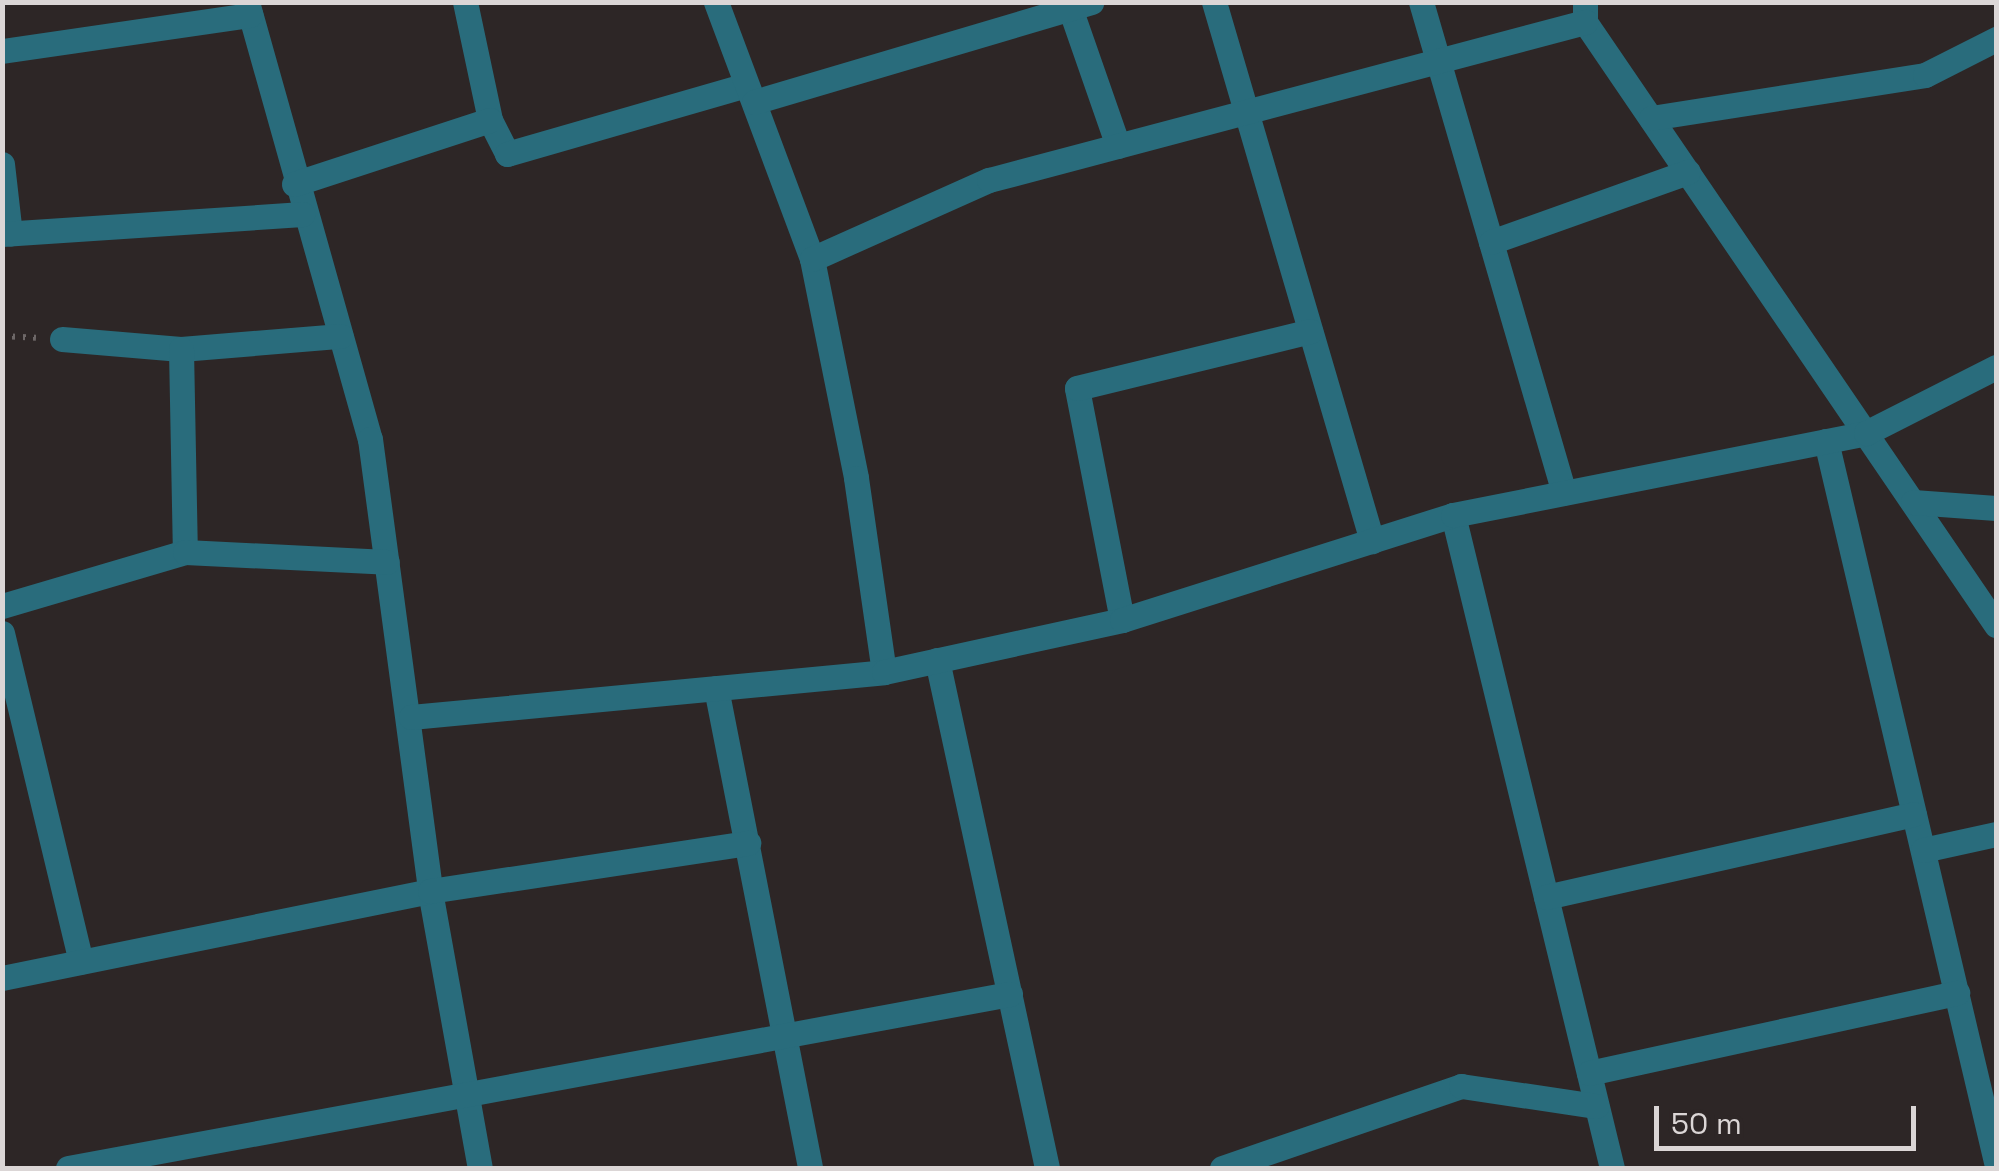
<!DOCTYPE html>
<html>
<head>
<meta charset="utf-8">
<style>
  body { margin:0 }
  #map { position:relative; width:1999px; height:1171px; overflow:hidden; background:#2d2626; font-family:"Space Grotesk",sans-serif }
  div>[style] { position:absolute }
  .path>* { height:6px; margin-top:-3px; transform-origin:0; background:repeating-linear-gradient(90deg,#6d6767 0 2.5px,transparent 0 10.5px) }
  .minor>* { height:25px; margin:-12.5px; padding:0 12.5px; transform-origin:12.5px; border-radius:12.5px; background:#296c7c }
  span { translate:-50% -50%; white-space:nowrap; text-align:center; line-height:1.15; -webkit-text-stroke:8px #2d2626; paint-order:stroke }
  .frame { position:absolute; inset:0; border:5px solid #dbd6d6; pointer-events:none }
  .scale { position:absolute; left:1654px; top:1106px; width:262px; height:45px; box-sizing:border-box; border:5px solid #dbd6d6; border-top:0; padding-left:12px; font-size:30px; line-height:35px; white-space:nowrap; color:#dbd6d6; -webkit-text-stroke:8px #2d2626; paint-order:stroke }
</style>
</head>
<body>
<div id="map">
  <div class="path">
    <i style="left:2px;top:336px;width:34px;rotate:3deg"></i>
  </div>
  <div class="minor">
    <i style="left:247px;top:2px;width:454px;rotate:74.3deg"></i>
    <i style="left:370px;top:439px;width:456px;rotate:82.4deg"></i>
    <i style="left:430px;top:891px;width:281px;rotate:79.8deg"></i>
    <i style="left:465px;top:2px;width:121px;rotate:78deg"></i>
    <i style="left:490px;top:120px;width:38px;rotate:63deg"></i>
    <i style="left:507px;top:154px;width:249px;rotate:-16.1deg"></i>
    <i style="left:716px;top:2px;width:274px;rotate:69.5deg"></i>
    <i style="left:812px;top:259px;width:223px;rotate:78.6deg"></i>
    <i style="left:856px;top:478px;width:196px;rotate:81.8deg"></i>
    <i style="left:1214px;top:2px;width:562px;rotate:73.66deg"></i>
    <i style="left:1421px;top:2px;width:511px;rotate:73.76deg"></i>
    <i style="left:1585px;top:2px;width:20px;rotate:90deg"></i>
    <i style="left:1585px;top:22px;width:730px;rotate:55.72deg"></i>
    <i style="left:1070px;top:8px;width:146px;rotate:70.8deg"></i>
    <i style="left:2px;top:51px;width:251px;rotate:-8.3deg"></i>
    <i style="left:754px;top:102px;width:352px;rotate:-16.5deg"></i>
    <i style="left:1651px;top:118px;width:277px;rotate:-8.9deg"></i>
    <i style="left:1925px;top:75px;width:80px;rotate:-26.9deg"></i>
    <i style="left:2px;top:164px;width:70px;rotate:83.5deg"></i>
    <i style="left:294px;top:184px;width:206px;rotate:-18.1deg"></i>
    <i style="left:2px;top:234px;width:301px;rotate:-3.8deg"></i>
    <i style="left:1491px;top:242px;width:209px;rotate:-19.6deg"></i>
    <i style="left:812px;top:259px;width:194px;rotate:-24.1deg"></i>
    <i style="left:989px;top:180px;width:617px;rotate:-14.85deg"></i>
    <i style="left:62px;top:339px;width:119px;rotate:4.8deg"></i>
    <i style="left:181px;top:349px;width:160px;rotate:-4.7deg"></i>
    <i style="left:181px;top:349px;width:203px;rotate:88.9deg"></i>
    <i style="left:1826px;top:441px;width:741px;rotate:76.73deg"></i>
    <i style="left:1913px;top:502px;width:83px;rotate:4.1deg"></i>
    <i style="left:1453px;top:515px;width:672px;rotate:76.32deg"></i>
    <i style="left:2px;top:606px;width:191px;rotate:-16.4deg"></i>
    <i style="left:185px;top:552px;width:202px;rotate:2.8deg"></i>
    <i style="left:1122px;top:620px;width:236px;rotate:-101deg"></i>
    <i style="left:1077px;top:388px;width:240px;rotate:-13.7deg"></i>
    <i style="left:2px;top:633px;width:338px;rotate:76.5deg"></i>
    <i style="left:937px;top:660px;width:520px;rotate:77.78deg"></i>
    <i style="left:716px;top:688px;width:489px;rotate:78.9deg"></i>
    <i style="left:411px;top:717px;width:475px;rotate:-5.4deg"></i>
    <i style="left:884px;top:672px;width:244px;rotate:-12.3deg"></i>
    <i style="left:1122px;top:620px;width:347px;rotate:-17.6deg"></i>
    <i style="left:1453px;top:515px;width:421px;rotate:-11.2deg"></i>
    <i style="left:1866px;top:433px;width:146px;rotate:-26.9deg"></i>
    <i style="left:1923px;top:850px;width:75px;rotate:-12.4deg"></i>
    <i style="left:1546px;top:897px;width:377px;rotate:-12.7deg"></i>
    <i style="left:2px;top:978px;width:437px;rotate:-11.5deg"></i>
    <i style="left:430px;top:891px;width:322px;rotate:-8.6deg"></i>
    <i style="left:1589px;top:1073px;width:377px;rotate:-12.3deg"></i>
    <i style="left:68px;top:1168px;width:958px;rotate:-10.47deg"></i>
    <i style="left:1222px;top:1168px;width:253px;rotate:-18.9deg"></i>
    <i style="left:1461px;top:1086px;width:137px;rotate:8.4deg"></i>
  </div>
  <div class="frame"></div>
  <div class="scale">50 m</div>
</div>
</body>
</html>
